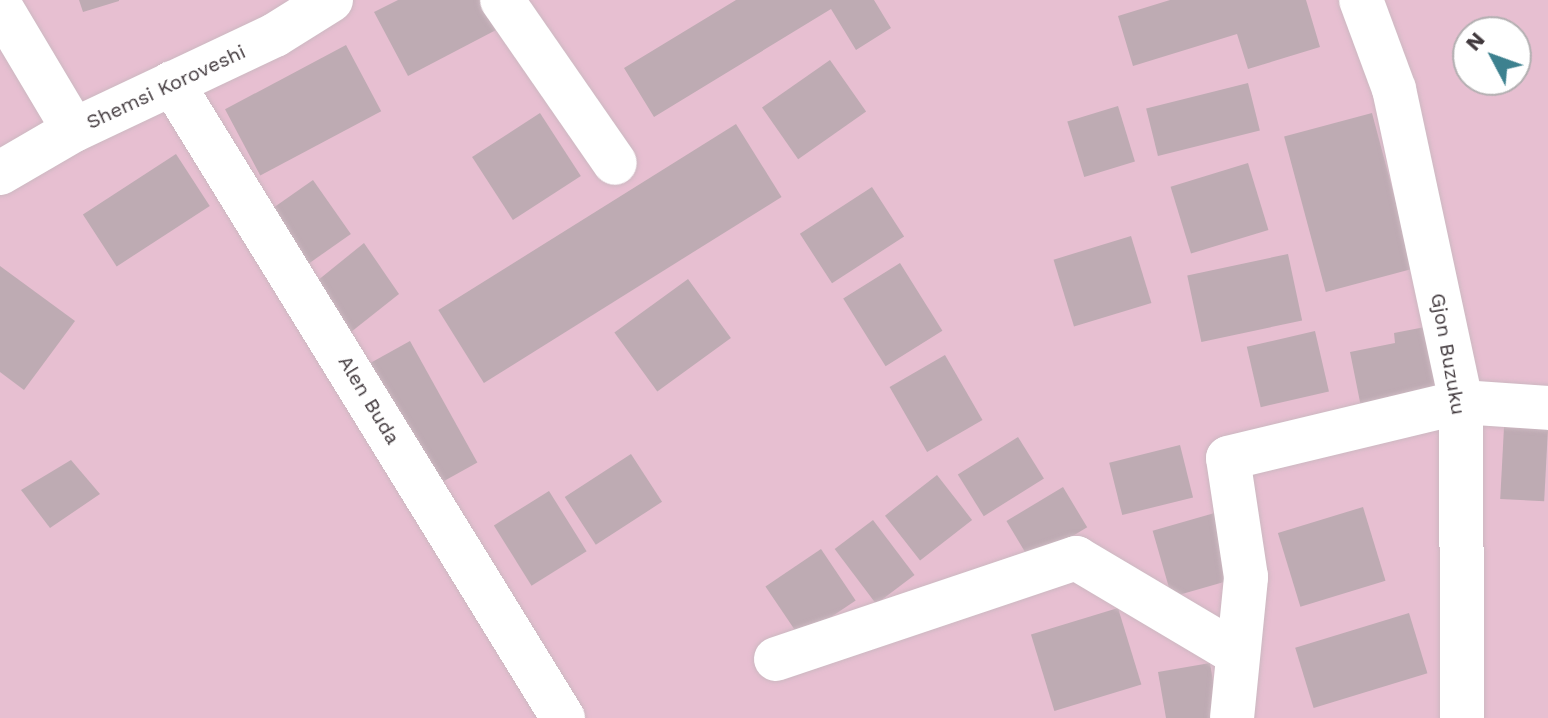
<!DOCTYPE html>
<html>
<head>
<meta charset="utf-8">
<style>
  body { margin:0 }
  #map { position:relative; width:1548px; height:718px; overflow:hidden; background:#f7e3ec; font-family:"Work Sans",sans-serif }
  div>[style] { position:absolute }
  .green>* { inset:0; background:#e7bfd1 }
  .building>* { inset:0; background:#beabb3; transform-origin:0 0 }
  .roads { filter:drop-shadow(0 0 2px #ccb8c1) drop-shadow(0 0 2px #ccb8c1) }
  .minor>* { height:44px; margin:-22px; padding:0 22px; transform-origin:22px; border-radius:22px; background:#fff }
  span { translate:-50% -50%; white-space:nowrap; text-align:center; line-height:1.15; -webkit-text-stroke:6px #fff; paint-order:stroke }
  .street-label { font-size:20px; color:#40383c }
  .north { position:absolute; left:1452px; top:16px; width:80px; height:80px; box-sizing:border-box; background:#fff; border:2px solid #b3afb1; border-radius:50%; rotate:311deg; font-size:22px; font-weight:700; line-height:32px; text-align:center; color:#40383c }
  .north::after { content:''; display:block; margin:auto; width:28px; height:36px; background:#3d818f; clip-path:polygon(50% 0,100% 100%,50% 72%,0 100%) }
</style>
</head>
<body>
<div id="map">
  <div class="green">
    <i style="clip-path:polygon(evenodd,0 0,1548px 0,1548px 718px,0 718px,0 0,1468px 32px,1516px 32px,1516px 80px,1468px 80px,1468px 32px)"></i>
  </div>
  <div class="building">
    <i style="clip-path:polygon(79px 0,119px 0,119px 1px,83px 12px)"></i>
    <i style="clip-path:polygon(398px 0,480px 0,496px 30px,408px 76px,374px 12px)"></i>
    <i style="clip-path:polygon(736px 0,874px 0,891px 28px,856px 50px,831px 9px,654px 117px,624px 68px)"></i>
    <i style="clip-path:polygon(1170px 0,1306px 0,1320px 47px,1248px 69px,1237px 34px,1133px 66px,1118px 16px)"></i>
    <i style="left:346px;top:45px;width:75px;height:137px;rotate:62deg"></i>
    <i style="left:830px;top:60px;width:63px;height:83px;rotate:55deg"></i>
    <i style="left:1248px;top:83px;width:49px;height:105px;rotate:76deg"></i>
    <i style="left:1118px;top:106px;width:58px;height:53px;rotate:73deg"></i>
    <i style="left:540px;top:113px;width:75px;height:81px;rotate:57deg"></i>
    <i style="left:1372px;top:113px;width:161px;height:91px;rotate:75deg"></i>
    <i style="left:736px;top:124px;width:86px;height:351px;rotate:58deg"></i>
    <i style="left:176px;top:154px;width:62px;height:111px;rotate:57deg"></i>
    <i style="left:1248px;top:163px;width:70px;height:81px;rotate:73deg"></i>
    <i style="left:313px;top:180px;width:66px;height:54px;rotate:55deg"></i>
    <i style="left:872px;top:187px;width:59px;height:86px;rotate:57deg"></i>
    <i style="left:1131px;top:236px;width:70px;height:81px;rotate:73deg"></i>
    <i style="clip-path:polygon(364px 243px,399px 294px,351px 332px,317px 281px)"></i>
    <i style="left:1288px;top:254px;width:68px;height:103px;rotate:78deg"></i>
    <i style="left:900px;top:263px;width:80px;height:67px;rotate:58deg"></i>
    <i style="clip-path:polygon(0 266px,75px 321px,24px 390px,0 372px)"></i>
    <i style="left:688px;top:279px;width:73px;height:91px;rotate:54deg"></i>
    <i style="clip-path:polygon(1425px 327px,1439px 397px,1362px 412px,1350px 352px,1395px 343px,1394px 333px)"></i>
    <i style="left:1315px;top:331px;width:62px;height:70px;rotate:77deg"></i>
    <i style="left:410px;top:341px;width:139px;height:51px;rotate:61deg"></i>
    <i style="left:945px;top:355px;width:75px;height:64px;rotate:60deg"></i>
    <i style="left:1504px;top:427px;width:44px;height:72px;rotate:3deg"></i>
    <i style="left:1018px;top:437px;width:49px;height:71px;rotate:58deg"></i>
    <i style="left:1180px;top:445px;width:54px;height:73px;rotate:76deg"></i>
    <i style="left:631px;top:454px;width:57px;height:79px;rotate:57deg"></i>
    <i style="clip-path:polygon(71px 460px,100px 494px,50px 528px,21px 490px)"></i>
    <i style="left:937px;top:475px;width:57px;height:66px;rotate:52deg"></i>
    <i style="left:1063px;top:487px;width:47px;height:66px;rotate:59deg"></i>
    <i style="left:549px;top:491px;width:71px;height:65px;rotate:58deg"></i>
    <i style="left:1363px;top:507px;width:77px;height:89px;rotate:73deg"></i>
    <i style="left:1218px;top:512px;width:69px;height:68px;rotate:74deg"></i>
    <i style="left:873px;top:520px;width:69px;height:48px;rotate:53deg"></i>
    <i style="left:821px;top:549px;width:62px;height:67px;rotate:56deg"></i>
    <i style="left:1118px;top:608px;width:80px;height:91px;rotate:73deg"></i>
    <i style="left:1409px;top:613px;width:63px;height:119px;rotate:73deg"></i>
    <i style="clip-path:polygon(1210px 663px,1219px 718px,1166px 718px,1158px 672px)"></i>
  </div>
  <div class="roads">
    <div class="minor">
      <i style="left:502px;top:0;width:198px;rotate:55.3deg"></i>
      <i style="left:1361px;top:0;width:95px;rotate:69.7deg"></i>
      <i style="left:1394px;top:89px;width:320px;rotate:77.9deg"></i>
      <i style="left:1461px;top:402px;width:316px;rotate:89.8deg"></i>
      <i style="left:0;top:6px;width:144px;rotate:59.2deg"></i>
      <i style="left:172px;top:83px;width:746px;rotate:58.38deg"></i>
      <i style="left:0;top:173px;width:86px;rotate:-30.2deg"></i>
      <i style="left:74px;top:130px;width:222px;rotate:-25.3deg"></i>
      <i style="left:275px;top:35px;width:66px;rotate:-32deg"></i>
      <i style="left:776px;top:659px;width:317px;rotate:-18.6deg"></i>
      <i style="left:1076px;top:558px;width:188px;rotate:30.7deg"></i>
      <i style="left:1232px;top:718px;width:142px;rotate:-84.3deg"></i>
      <i style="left:1246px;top:577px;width:120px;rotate:-98.6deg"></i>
      <i style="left:1228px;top:458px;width:240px;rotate:-13.5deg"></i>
      <i style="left:1461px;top:402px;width:87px;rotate:3.9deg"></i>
    </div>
  </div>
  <div class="street-label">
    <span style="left:166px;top:87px;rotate:-25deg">Shemsi Koroveshi</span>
    <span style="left:1448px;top:354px;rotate:80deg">Gjon Buzuku</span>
    <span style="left:369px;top:400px;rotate:59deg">Alen Buda</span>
  </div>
  <div class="north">N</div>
</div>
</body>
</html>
